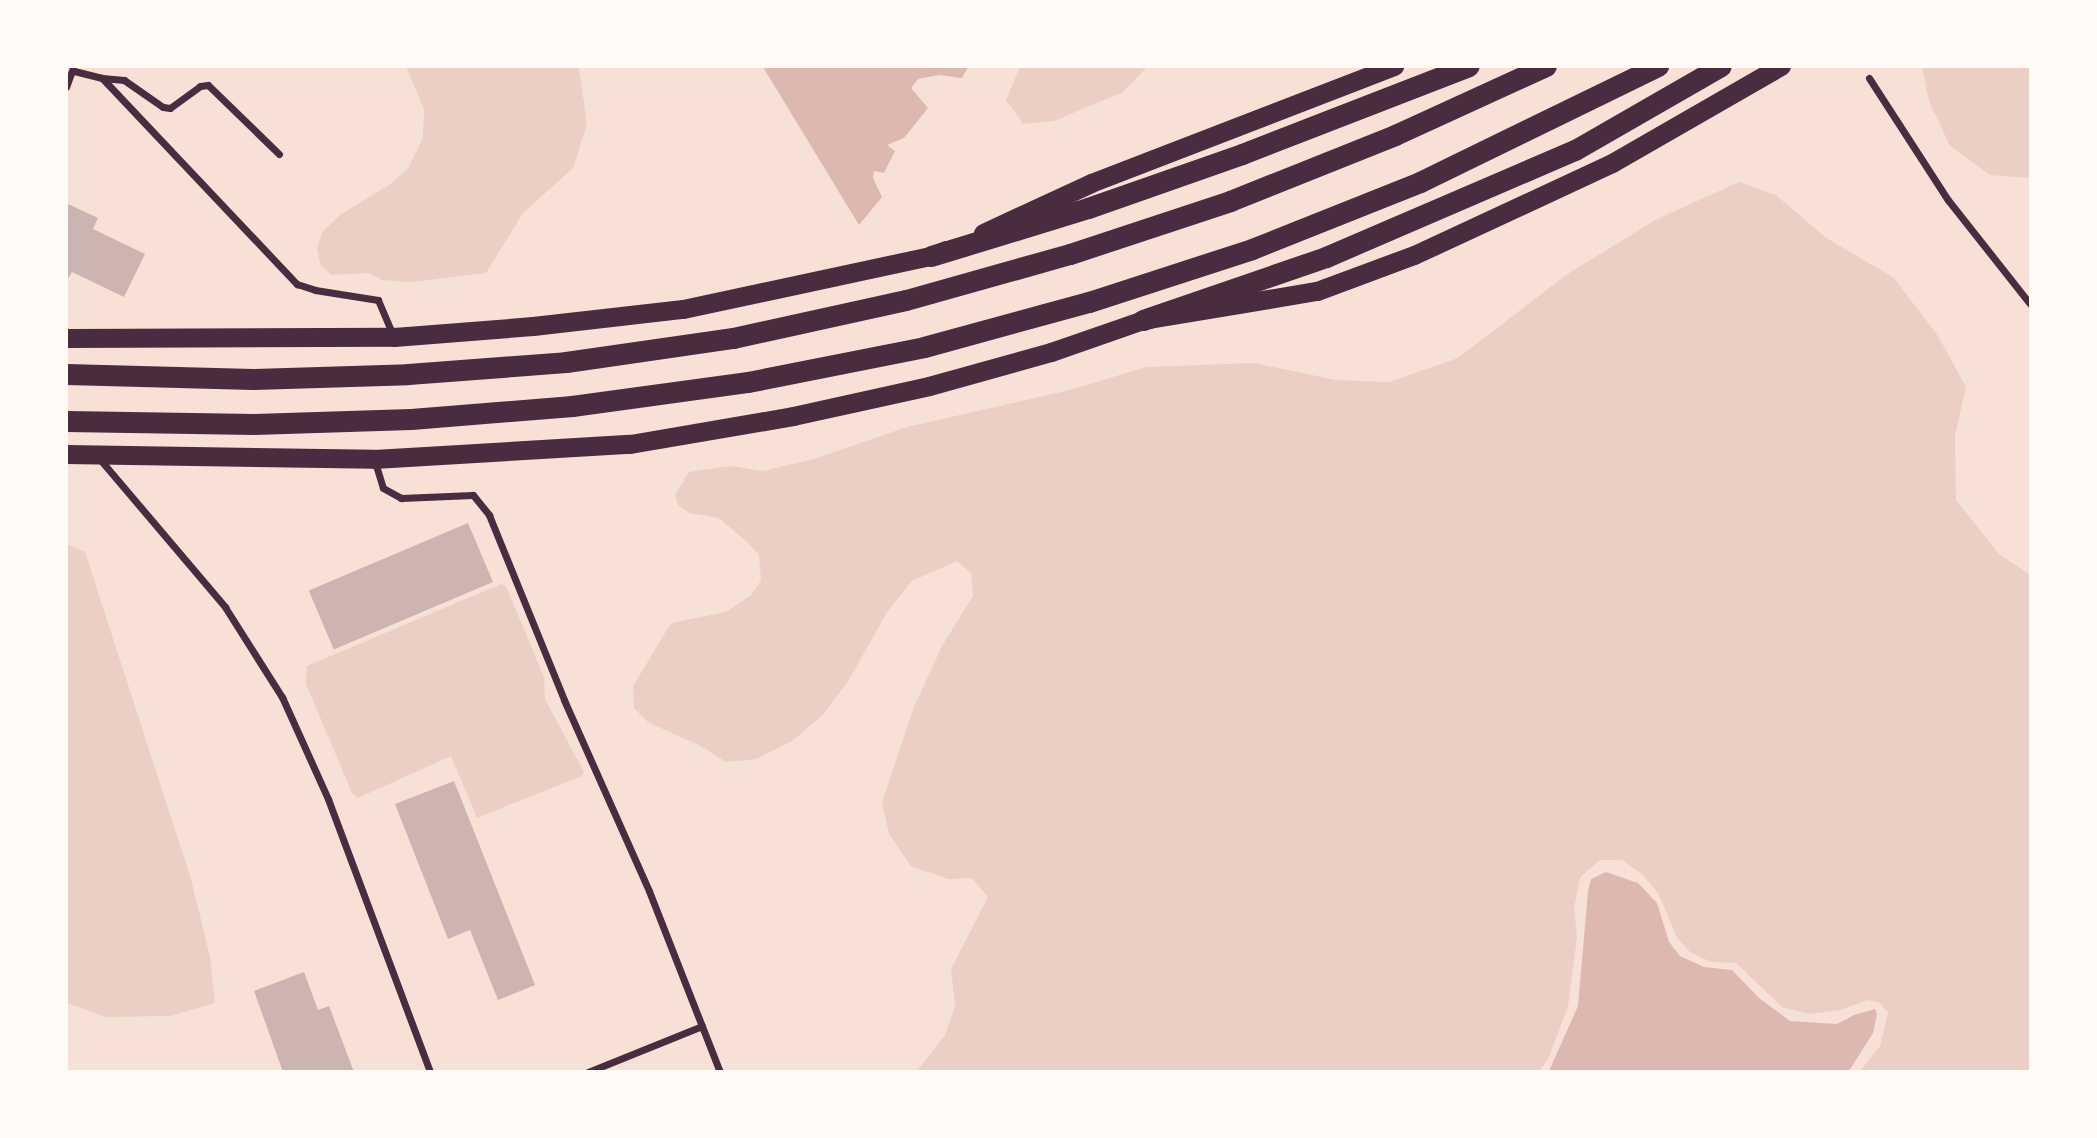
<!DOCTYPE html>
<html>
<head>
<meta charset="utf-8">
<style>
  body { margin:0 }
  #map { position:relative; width:2097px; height:1138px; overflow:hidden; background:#f7e1d7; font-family:Rubik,sans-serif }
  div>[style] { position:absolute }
  .green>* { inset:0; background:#ebcfc5 }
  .water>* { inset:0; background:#dcb8b0 }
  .building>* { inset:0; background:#ccb4b1; transform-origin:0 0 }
  .minor>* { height:7px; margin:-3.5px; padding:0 3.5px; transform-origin:3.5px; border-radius:3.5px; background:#4a2c40 }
  .trunk>* { height:19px; margin:-9.5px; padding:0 9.5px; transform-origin:9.5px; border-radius:9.5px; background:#4a2c40 }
  .motorway>* { height:21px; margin:-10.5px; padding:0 10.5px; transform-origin:10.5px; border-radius:10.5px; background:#4a2c40 }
  span { translate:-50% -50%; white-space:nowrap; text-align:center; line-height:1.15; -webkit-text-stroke:7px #fffaf5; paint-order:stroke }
  .frame { position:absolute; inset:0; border:68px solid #fffaf5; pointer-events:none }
</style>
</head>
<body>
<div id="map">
  <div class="green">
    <i style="clip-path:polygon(406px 67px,579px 67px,587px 124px,573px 168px,523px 213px,486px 273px,411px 282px,382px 280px,369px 273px,331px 275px,320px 264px,317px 248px,323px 231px,340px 215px,389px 185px,407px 170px,423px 138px,424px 109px)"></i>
    <i style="clip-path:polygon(1020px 67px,1020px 66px,1147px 67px,1123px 92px,1054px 121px,1023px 124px,1006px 100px)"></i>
    <i style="clip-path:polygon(1922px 67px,2030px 67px,2030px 178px,1990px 175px,1950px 146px,1929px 101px)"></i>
    <i style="clip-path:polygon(1739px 182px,1776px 195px,1825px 237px,1894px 278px,1938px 336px,1966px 387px,1955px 436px,1956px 500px,1999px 554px,2030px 575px,2030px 1071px,1860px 1071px,1880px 1046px,1888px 1013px,1879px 1002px,1868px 1000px,1840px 1010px,1809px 1014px,1782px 1007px,1736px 963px,1711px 962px,1690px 952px,1677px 938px,1658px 893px,1642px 874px,1622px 860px,1600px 860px,1580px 877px,1574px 909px,1577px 937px,1568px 1007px,1548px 1059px,1539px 1071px,917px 1071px,945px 1035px,955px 1006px,951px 969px,988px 897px,972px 878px,948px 879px,911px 866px,889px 834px,882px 802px,913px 709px,942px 646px,973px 596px,971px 573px,957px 561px,912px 581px,887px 612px,849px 680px,823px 715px,792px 741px,756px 759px,726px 762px,701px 746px,649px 723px,634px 708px,633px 686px,671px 623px,726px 612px,751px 595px,761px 580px,759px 555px,747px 542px,719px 518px,689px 513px,678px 505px,675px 494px,689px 472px,731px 466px,763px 471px,814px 459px,907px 427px,1070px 390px,1146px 367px,1254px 363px,1336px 380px,1389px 382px,1458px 358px,1566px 275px,1655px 220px)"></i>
    <i style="clip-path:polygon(67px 544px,85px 552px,191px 879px,210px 957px,215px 1003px,170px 1016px,106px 1017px,67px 1003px)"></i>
    <i style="clip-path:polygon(501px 584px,506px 586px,544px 677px,545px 699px,584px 772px,582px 776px,477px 818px,451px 756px,358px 798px,352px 793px,306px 684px,307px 666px)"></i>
  </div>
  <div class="water">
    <i style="clip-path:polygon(763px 67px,968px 67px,962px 78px,939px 75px,918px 79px,911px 88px,928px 108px,904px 138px,887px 145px,895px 151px,884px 173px,874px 171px,873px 178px,882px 197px,859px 225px)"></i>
    <i style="clip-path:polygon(1606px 872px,1638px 883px,1657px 903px,1669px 942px,1680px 956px,1704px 967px,1732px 970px,1759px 998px,1790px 1021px,1837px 1024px,1854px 1015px,1875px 1009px,1877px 1014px,1873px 1033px,1849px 1071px,1549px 1071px,1578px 1006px,1588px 891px,1591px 879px)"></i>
  </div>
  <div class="building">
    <i style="clip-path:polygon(66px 203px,98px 218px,93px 229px,145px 254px,124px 297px,72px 272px,66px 282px)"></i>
    <i style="left:468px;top:523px;width:64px;height:173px;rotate:67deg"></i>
    <i style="clip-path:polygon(454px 781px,535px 985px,498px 1000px,470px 930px,448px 939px,395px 804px)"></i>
    <i style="clip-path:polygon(304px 972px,318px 1010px,329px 1006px,354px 1072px,283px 1072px,254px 991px)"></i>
  </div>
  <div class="minor">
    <i style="left:74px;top:71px;width:29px;rotate:14deg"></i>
    <i style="left:102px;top:78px;width:284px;rotate:46.6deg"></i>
    <i style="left:297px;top:284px;width:19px;rotate:18deg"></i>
    <i style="left:315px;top:290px;width:64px;rotate:9deg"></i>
    <i style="left:378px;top:300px;width:38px;rotate:67deg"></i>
    <i style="left:102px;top:78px;width:22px;rotate:5deg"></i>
    <i style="left:124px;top:80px;width:47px;rotate:34.7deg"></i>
    <i style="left:163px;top:107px;width:7px;rotate:8deg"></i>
    <i style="left:170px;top:108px;width:37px;rotate:-36deg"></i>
    <i style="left:200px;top:86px;width:8px;rotate:-7deg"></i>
    <i style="left:208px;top:85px;width:99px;rotate:44.2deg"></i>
    <i style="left:1869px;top:78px;width:145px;rotate:57.1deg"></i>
    <i style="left:1948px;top:200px;width:132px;rotate:51.7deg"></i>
    <i style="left:66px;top:87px;width:20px;rotate:-70deg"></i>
    <i style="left:98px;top:457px;width:197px;rotate:49.7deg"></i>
    <i style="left:225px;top:607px;width:107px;rotate:57.7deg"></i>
    <i style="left:282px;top:697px;width:112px;rotate:65.7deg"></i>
    <i style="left:328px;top:799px;width:291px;rotate:69.5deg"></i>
    <i style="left:375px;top:462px;width:27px;rotate:73deg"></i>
    <i style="left:383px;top:488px;width:21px;rotate:29deg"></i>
    <i style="left:401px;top:498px;width:72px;rotate:-2.4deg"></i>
    <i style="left:473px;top:495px;width:26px;rotate:51deg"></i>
    <i style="left:489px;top:515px;width:200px;rotate:67.9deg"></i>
    <i style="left:564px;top:700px;width:209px;rotate:66deg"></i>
    <i style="left:649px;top:891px;width:194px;rotate:68.6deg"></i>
    <i style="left:588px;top:1072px;width:123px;rotate:-22deg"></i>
  </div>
  <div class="trunk">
    <i style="left:983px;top:233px;width:119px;rotate:-24.8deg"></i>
    <i style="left:1091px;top:183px;width:325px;rotate:-21.1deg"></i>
    <i style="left:66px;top:338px;width:328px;rotate:-0.2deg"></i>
    <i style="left:394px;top:337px;width:139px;rotate:-4.5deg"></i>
    <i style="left:533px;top:326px;width:151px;rotate:-6.5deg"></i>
    <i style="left:683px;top:309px;width:254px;rotate:-12.1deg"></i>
    <i style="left:931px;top:256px;width:16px;rotate:-22deg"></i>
    <i style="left:66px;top:454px;width:308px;rotate:0.9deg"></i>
    <i style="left:374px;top:459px;width:256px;rotate:-3.4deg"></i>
    <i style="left:630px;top:444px;width:165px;rotate:-9.7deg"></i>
    <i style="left:793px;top:416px;width:139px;rotate:-12.4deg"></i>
    <i style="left:929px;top:386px;width:127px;rotate:-15.6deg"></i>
    <i style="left:1051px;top:352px;width:97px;rotate:-19.2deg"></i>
    <i style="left:1143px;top:320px;width:176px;rotate:-9.5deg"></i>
    <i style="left:1317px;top:291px;width:103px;rotate:-20.4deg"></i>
    <i style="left:1414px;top:255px;width:218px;rotate:-24.9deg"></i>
    <i style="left:1612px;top:163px;width:195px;rotate:-29.9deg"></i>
  </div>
  <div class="motorway">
    <i style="left:931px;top:256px;width:164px;rotate:-17deg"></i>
    <i style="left:1088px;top:208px;width:163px;rotate:-19.3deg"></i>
    <i style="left:1242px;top:154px;width:243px;rotate:-21.2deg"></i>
    <i style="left:1143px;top:320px;width:194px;rotate:-19deg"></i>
    <i style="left:1326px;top:257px;width:271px;rotate:-23.3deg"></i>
    <i style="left:1575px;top:150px;width:168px;rotate:-29.9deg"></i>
    <i style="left:66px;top:374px;width:187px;rotate:1.5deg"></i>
    <i style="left:253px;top:379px;width:155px;rotate:-1.8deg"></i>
    <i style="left:408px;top:374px;width:158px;rotate:-4.3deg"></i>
    <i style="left:566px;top:362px;width:169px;rotate:-8.2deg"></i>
    <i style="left:733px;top:338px;width:177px;rotate:-12.4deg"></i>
    <i style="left:906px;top:300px;width:170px;rotate:-15.7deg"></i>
    <i style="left:1070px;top:254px;width:169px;rotate:-18.3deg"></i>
    <i style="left:1230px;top:201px;width:178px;rotate:-21.8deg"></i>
    <i style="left:1395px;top:135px;width:166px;rotate:-24.6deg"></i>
    <i style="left:66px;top:421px;width:188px;rotate:0.9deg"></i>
    <i style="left:254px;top:424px;width:157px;rotate:-1.8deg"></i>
    <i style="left:411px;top:419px;width:162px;rotate:-4.6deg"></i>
    <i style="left:572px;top:406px;width:178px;rotate:-7.8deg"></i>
    <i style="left:748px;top:382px;width:179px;rotate:-11.2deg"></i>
    <i style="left:924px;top:347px;width:171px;rotate:-15.3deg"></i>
    <i style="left:1089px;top:302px;width:171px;rotate:-18deg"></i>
    <i style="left:1252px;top:249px;width:181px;rotate:-21.7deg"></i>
    <i style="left:1420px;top:182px;width:265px;rotate:-26deg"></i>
  </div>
  <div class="frame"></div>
</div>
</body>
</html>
